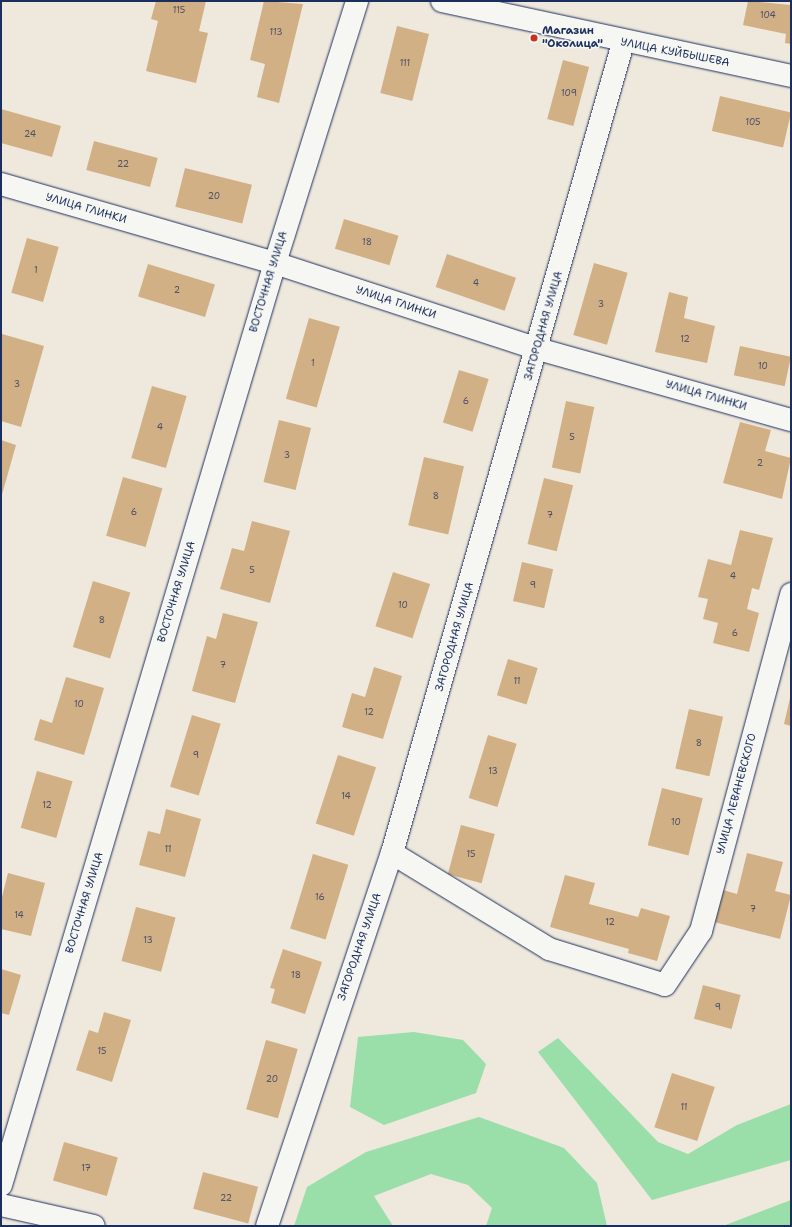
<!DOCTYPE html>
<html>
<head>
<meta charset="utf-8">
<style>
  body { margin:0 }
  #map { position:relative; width:792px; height:1227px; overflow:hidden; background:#efe8dc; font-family:"Shantell Sans",sans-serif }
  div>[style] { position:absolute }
  .green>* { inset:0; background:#9adeaa }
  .building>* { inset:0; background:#d2b085; transform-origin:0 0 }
  .roads { filter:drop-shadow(0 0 1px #1b2f5e) drop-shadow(0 0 1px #1b2f5e) }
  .street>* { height:22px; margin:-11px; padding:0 11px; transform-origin:11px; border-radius:11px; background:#f6f6f2 }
  .dots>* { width:11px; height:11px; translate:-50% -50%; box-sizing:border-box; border:2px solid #f6f6f2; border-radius:50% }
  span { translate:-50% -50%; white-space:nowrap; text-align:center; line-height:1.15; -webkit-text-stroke:3px #f6f6f2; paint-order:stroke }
  .number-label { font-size:9px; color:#494f68 }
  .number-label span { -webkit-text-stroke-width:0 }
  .poi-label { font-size:11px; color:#1b2f5e; font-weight:700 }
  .left { translate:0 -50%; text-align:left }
  .street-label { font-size:11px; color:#1b2f5e }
  .frame { position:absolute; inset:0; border:2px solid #1b2f5e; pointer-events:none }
</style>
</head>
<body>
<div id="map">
  <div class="green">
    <i style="clip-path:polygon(414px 1032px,463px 1040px,486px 1064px,476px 1093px,384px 1125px,350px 1107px,358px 1037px)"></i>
    <i style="clip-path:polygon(558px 1038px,658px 1142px,688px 1154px,737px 1125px,791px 1104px,791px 1160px,652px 1200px,538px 1052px)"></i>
    <i style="clip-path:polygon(479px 1117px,564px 1148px,597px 1183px,607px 1226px,486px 1226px,492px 1208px,468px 1185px,431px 1174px,374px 1196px,393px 1226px,294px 1226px,307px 1187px,366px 1152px)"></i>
    <i style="clip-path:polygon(791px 1200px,791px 1226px,723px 1226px)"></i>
  </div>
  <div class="building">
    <i style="clip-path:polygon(156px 1px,206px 1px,199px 31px,208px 33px,196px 83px,146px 71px,158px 21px,151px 19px)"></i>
    <i style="clip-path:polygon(264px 1px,303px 4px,279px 103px,257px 97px,265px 64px,250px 60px)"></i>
    <i style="clip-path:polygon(748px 1px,791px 5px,791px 44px,785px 43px,786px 34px,743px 25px)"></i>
    <i style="left:397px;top:26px;width:33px;height:69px;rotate:14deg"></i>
    <i style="left:563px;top:60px;width:27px;height:61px;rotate:15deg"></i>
    <i style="left:720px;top:96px;width:73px;height:36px;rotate:13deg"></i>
    <i style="clip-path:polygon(1px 109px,61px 126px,52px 157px,1px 143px)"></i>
    <i style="left:94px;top:141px;width:66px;height:30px;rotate:15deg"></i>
    <i style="left:185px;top:168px;width:69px;height:40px;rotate:14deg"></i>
    <i style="left:344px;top:219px;width:57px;height:31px;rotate:17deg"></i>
    <i style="left:27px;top:238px;width:33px;height:57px;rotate:16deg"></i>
    <i style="left:447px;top:254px;width:73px;height:35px;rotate:19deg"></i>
    <i style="left:594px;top:263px;width:35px;height:75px;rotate:16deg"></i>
    <i style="left:148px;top:264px;width:70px;height:34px;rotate:17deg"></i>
    <i style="clip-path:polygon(669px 292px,688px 297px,684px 318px,715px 326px,707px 363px,655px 352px)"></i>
    <i style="left:309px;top:318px;width:32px;height:84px;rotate:16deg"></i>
    <i style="clip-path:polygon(2px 334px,44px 346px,21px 427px,1px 421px)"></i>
    <i style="left:740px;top:346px;width:52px;height:30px;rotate:12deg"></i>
    <i style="left:459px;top:370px;width:31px;height:55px;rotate:17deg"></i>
    <i style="left:152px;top:386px;width:36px;height:75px;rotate:16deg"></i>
    <i style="left:566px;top:401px;width:29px;height:68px;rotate:12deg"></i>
    <i style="left:279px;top:420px;width:33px;height:64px;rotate:14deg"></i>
    <i style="clip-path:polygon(740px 422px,771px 430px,765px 451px,791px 458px,782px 499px,723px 483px)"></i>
    <i style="clip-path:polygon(1px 440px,16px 445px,1px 498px)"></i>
    <i style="left:424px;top:457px;width:41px;height:70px;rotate:13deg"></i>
    <i style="left:123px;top:477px;width:41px;height:61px;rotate:16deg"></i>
    <i style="left:544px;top:478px;width:30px;height:68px;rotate:14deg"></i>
    <i style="clip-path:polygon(252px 521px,290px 531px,270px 603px,220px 589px,232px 548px,244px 551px)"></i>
    <i style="clip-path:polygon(740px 530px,773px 538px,759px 590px,752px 588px,747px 609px,759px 613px,749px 652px,713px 643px,718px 623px,703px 619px,708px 599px,698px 597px,708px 559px,731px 565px)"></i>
    <i style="left:522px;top:562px;width:32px;height:40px;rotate:13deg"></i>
    <i style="left:393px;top:572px;width:39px;height:57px;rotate:18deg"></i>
    <i style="left:93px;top:581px;width:39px;height:69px;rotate:17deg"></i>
    <i style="clip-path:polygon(223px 613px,258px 622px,235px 703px,192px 691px,207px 636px,216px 639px)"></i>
    <i style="left:508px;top:659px;width:31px;height:38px;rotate:17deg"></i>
    <i style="clip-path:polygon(374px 667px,402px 676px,383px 739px,342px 727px,352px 693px,365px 697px)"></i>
    <i style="clip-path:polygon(66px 677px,104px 688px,84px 755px,34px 740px,40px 719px,52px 723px)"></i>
    <i style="clip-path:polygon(790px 698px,791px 698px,791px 726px,784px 724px)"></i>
    <i style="left:689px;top:709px;width:35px;height:61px;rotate:13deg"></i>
    <i style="left:192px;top:715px;width:30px;height:75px;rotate:17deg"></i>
    <i style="left:488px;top:735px;width:30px;height:66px;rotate:17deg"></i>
    <i style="left:338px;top:755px;width:40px;height:72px;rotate:18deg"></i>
    <i style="left:37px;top:771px;width:37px;height:59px;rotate:16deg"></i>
    <i style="left:662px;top:788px;width:42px;height:59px;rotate:14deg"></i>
    <i style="clip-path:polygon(166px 809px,201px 819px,185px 877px,139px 865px,148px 831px,160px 834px)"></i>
    <i style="left:461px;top:825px;width:35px;height:51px;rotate:15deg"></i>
    <i style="clip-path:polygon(747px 853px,783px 862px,775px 891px,791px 895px,780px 939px,714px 922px,723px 890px,737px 894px)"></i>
    <i style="left:313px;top:854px;width:37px;height:78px;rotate:17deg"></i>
    <i style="clip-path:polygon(8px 873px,45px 883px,31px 936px,1px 929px,1px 901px)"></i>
    <i style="clip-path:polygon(565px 875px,595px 883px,589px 904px,638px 917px,641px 908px,670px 916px,657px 961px,628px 953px,629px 949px,550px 927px)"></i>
    <i style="left:136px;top:907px;width:41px;height:56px;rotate:15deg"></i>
    <i style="clip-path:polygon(283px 949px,322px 962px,305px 1014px,271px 1003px,275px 989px,270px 988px)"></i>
    <i style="clip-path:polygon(1px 969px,21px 975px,9px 1015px,1px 1013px)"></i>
    <i style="left:703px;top:985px;width:39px;height:35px;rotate:15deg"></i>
    <i style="clip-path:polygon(104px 1012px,131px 1020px,112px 1082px,76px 1070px,89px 1030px,98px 1033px)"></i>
    <i style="left:266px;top:1040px;width:33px;height:72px;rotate:16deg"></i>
    <i style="left:672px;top:1073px;width:45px;height:57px;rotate:18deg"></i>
    <i style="left:64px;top:1142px;width:56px;height:40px;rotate:16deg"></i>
    <i style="left:203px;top:1172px;width:57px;height:38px;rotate:15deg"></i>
  </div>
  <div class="roads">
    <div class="street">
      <i style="left:442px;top:1px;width:357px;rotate:12.1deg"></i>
      <i style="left:1px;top:184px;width:285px;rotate:16.1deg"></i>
      <i style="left:275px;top:263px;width:277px;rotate:18.1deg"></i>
      <i style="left:538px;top:349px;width:263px;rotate:15.7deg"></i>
      <i style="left:392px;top:853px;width:184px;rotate:31.4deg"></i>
      <i style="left:549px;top:949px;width:121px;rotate:17.2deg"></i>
      <i style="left:665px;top:985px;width:65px;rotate:-56.3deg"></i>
      <i style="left:701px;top:931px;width:349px;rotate:-75deg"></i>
      <i style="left:1px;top:1185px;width:962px;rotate:-73.45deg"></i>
      <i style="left:275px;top:263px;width:275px;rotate:-72.6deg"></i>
      <i style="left:1px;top:1205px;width:95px;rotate:12.7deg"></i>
      <i style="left:267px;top:1226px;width:393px;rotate:-71.5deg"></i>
      <i style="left:392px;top:853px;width:842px;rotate:-74.08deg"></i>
    </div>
  </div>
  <div class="dots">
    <i style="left:534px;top:38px;background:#c8321e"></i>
  </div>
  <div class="number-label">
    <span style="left:179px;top:10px">115</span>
    <span style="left:768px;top:15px">104</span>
    <span style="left:276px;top:32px">113</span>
    <span style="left:405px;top:63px">111</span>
    <span style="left:569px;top:93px">109</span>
    <span style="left:753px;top:122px">105</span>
    <span style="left:30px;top:134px">24</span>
    <span style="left:123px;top:164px">22</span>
    <span style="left:214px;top:196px">20</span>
    <span style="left:367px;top:242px">18</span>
    <span style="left:36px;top:270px">1</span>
    <span style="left:476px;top:283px">4</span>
    <span style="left:177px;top:290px">2</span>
    <span style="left:601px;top:304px">3</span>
    <span style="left:685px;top:339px">12</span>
    <span style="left:313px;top:363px">1</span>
    <span style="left:763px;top:366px">10</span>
    <span style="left:17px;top:384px">3</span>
    <span style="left:466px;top:401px">6</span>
    <span style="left:160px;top:427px">4</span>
    <span style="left:572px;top:437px">5</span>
    <span style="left:287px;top:455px">3</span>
    <span style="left:760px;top:463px">2</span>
    <span style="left:436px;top:496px">8</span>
    <span style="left:134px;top:512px">6</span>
    <span style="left:550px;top:515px">7</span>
    <span style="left:252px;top:570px">5</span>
    <span style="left:733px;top:576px">4</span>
    <span style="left:533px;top:585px">9</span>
    <span style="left:403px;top:605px">10</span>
    <span style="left:102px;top:620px">8</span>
    <span style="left:735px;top:633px">6</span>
    <span style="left:223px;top:665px">7</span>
    <span style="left:517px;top:681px">11</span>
    <span style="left:79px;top:704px">10</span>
    <span style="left:369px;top:712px">12</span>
    <span style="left:699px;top:743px">8</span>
    <span style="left:196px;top:755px">9</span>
    <span style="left:493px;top:771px">13</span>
    <span style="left:346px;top:796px">14</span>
    <span style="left:47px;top:805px">12</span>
    <span style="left:676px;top:822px">10</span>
    <span style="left:168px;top:849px">11</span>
    <span style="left:471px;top:854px">15</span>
    <span style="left:320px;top:897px">16</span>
    <span style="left:753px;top:909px">7</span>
    <span style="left:19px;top:915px">14</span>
    <span style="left:610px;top:922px">12</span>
    <span style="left:148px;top:940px">13</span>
    <span style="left:296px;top:975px">18</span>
    <span style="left:718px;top:1007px">9</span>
    <span style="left:102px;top:1051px">15</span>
    <span style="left:272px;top:1079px">20</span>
    <span style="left:684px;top:1107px">11</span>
    <span style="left:86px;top:1168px">17</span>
    <span style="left:226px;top:1198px">22</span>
  </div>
  <div class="poi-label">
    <span class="left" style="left:542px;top:38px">Магазин<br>"Околица"</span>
  </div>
  <div class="street-label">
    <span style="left:675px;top:53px;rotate:11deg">УЛИЦА КУЙБЫШЕВА</span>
    <span style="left:86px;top:209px;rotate:16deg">УЛИЦА ГЛИНКИ</span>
    <span style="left:269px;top:282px;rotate:-73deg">ВОСТОЧНАЯ УЛИЦА</span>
    <span style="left:396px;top:303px;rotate:18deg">УЛИЦА ГЛИНКИ</span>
    <span style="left:544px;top:326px;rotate:-74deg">ЗАГОРОДНАЯ УЛИЦА</span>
    <span style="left:706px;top:396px;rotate:16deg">УЛИЦА ГЛИНКИ</span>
    <span style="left:177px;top:592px;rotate:-73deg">ВОСТОЧНАЯ УЛИЦА</span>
    <span style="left:455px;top:637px;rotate:-74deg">ЗАГОРОДНАЯ УЛИЦА</span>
    <span style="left:737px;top:794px;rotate:-75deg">УЛИЦА ЛЕВАНЕВСКОГО</span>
    <span style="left:85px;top:903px;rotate:-73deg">ВОСТОЧНАЯ УЛИЦА</span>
    <span style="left:360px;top:947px;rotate:-71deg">ЗАГОРОДНАЯ УЛИЦА</span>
  </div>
  <div class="frame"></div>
</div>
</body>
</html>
